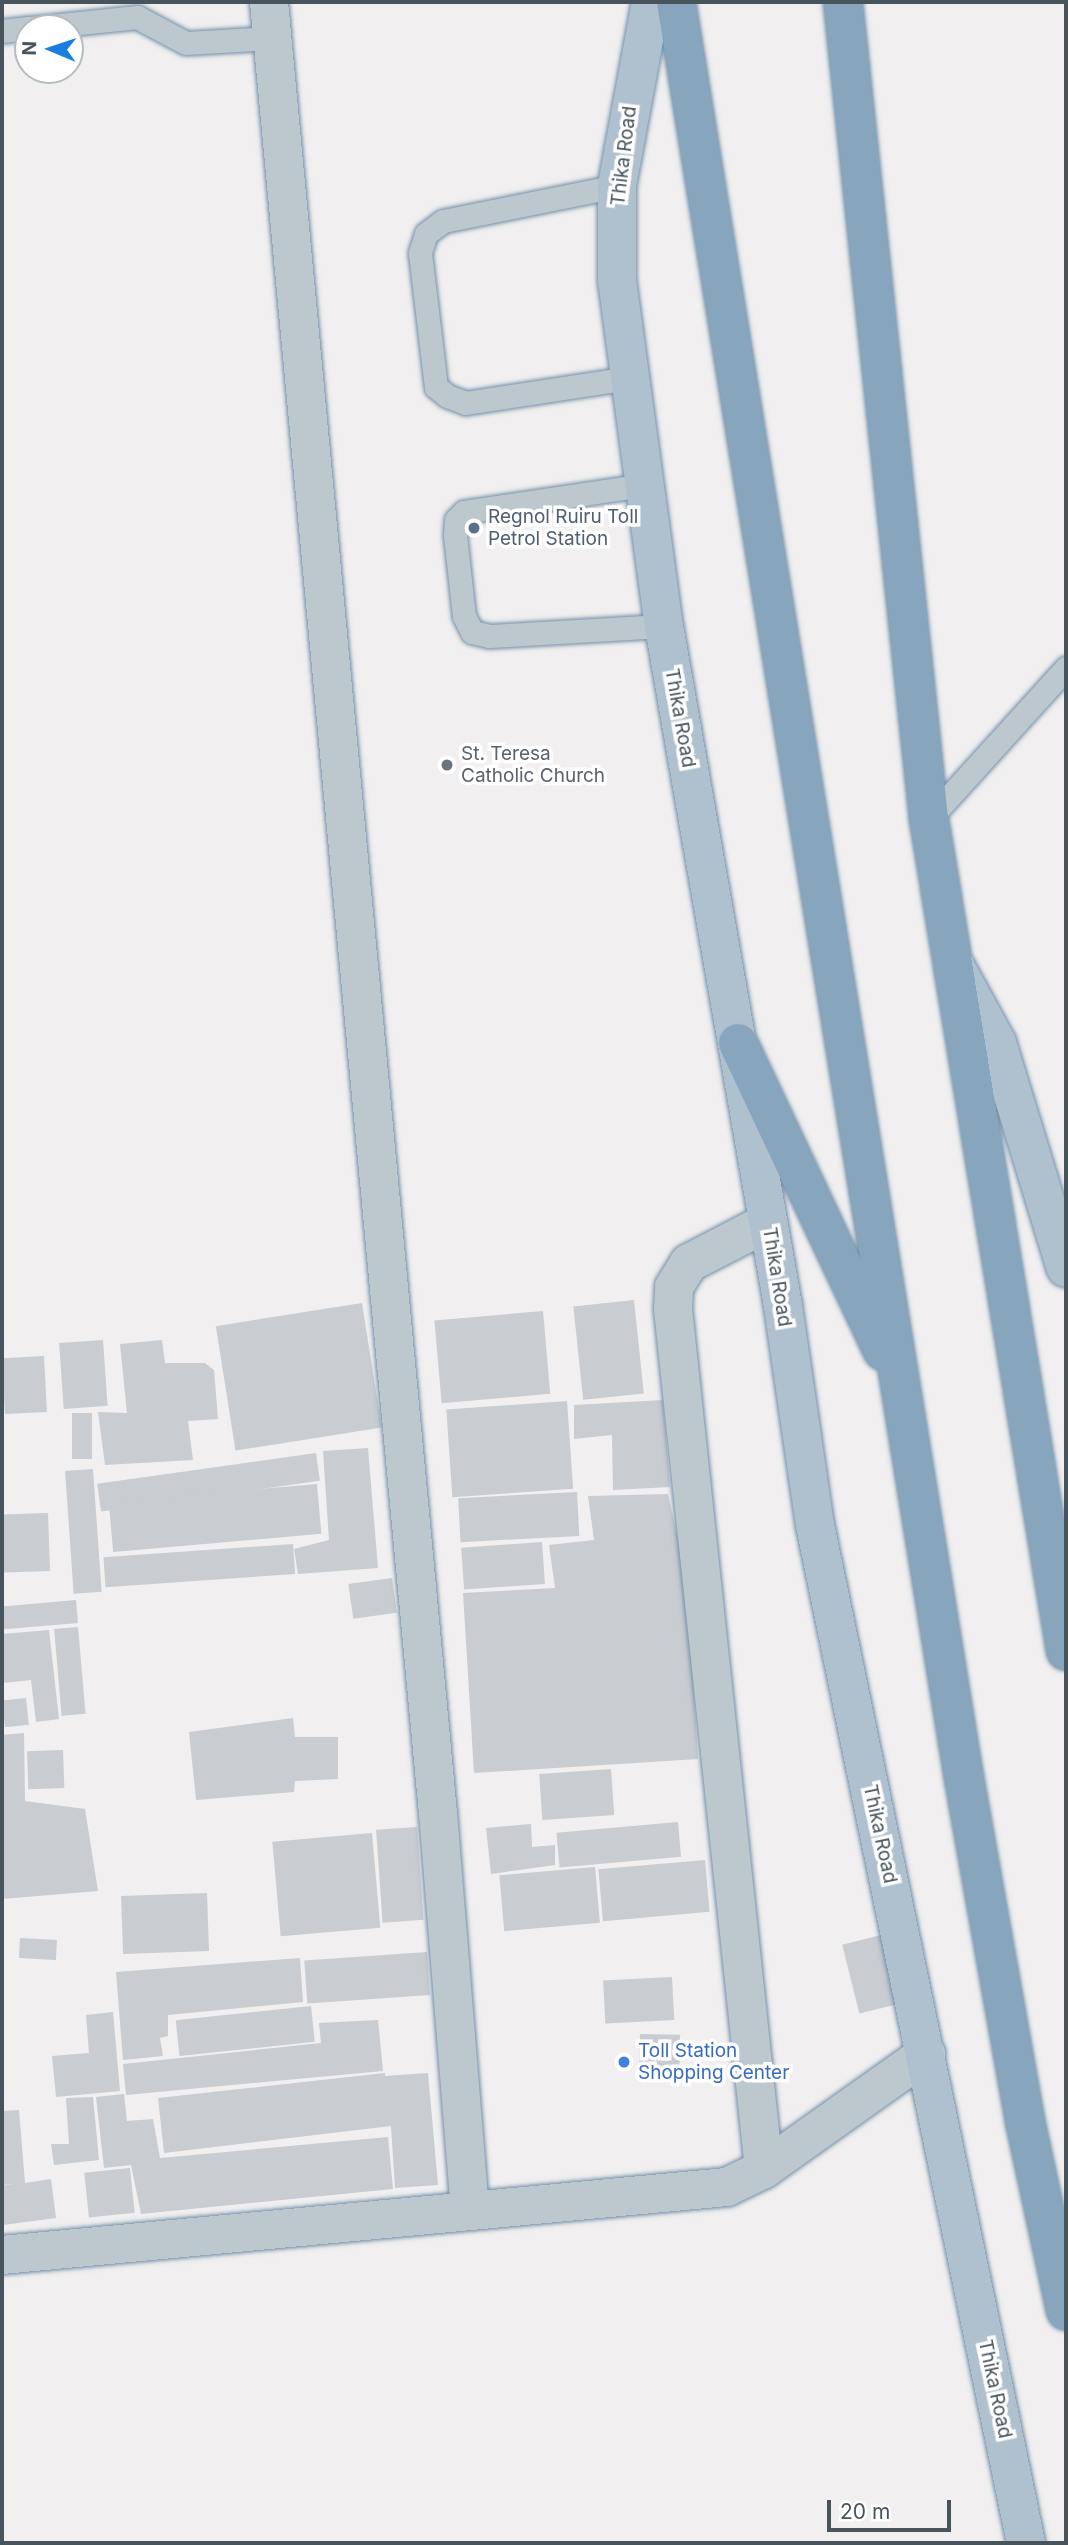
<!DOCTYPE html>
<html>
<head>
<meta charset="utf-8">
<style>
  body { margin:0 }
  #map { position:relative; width:1068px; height:2545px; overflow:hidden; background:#f1efef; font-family:Inter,sans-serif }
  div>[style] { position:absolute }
  .building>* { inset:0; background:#c9ccd1; transform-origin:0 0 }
  .roads { filter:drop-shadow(0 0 2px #7290a9) drop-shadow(0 0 2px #7290a9) }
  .lane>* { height:23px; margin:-11.5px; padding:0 11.5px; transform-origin:11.5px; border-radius:11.5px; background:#bdc7ce }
  .street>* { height:38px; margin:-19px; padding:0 19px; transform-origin:19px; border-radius:19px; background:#bdc7ce }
  .primary>* { height:38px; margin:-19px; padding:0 19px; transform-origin:19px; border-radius:19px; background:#afc0ce }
  .highway>* { height:38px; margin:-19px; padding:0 19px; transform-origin:19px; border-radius:19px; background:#87a5bd }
  .dots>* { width:19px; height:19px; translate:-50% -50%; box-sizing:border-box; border:4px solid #fff; border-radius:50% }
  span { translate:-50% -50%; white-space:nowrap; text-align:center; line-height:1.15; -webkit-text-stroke:7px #fff; paint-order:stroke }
  .street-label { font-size:19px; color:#47545c }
  .service-label { font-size:19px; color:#4e5e75 }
  .left { translate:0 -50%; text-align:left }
  .worship-label { font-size:19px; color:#5b616d }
  .shop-label { font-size:19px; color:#366cbe }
  .frame { position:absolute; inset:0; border:4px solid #47545c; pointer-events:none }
  .north { position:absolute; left:14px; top:14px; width:70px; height:70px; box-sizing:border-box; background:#fff; border:2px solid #b5bbbe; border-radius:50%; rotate:272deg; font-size:19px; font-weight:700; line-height:28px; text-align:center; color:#47545c }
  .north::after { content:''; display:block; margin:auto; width:24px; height:32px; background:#1a7de0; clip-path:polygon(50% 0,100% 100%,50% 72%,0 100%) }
  .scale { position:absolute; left:827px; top:2500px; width:124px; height:32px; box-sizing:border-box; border:4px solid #47545c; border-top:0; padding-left:9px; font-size:21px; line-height:24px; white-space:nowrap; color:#47545c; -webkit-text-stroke:5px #fff; paint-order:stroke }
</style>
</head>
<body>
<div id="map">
  <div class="building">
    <i style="left:634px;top:1300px;width:94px;height:61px;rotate:84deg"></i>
    <i style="left:362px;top:1303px;width:126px;height:148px;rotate:81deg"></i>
    <i style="left:543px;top:1311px;width:83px;height:109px;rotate:85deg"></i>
    <i style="left:103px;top:1340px;width:66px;height:44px;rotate:86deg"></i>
    <i style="clip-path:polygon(162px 1340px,165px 1363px,205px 1363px,214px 1370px,218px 1419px,188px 1421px,193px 1460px,105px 1465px,98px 1412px,127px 1413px,120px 1344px)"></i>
    <i style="left:44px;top:1356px;width:56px;height:42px;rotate:87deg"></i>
    <i style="clip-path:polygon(663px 1400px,670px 1487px,613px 1490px,612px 1435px,574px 1439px,574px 1405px)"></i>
    <i style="left:567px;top:1401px;width:88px;height:121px;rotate:86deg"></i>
    <i style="left:72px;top:1413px;width:20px;height:46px"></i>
    <i style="clip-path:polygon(368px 1448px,378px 1568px,298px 1574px,294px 1549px,329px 1540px,323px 1451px)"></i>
    <i style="left:316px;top:1453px;width:28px;height:221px;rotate:82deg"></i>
    <i style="left:93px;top:1469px;width:123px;height:28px;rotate:86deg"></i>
    <i style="left:317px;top:1484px;width:50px;height:209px;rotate:85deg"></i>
    <i style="left:577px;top:1492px;width:44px;height:119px;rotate:87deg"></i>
    <i style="clip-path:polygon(668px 1494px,687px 1580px,698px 1759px,474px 1773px,463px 1593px,555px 1588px,549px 1545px,594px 1540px,588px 1496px)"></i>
    <i style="left:48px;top:1513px;width:58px;height:46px;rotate:88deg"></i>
    <i style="left:542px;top:1542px;width:42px;height:81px;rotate:86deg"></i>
    <i style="left:293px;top:1544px;width:30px;height:190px;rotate:86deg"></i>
    <i style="left:392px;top:1578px;width:35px;height:44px;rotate:82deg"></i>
    <i style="left:76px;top:1600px;width:23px;height:74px;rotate:85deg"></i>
    <i style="left:78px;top:1627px;width:87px;height:24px;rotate:85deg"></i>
    <i style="clip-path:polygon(49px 1630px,59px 1719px,36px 1722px,31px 1680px,3px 1683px,2px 1634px)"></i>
    <i style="left:26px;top:1698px;width:27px;height:24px;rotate:84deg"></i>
    <i style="clip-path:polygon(293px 1718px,295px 1737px,338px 1737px,338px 1779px,295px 1781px,294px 1792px,196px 1800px,189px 1732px)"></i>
    <i style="clip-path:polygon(24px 1733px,25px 1801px,85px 1809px,98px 1891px,2px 1899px,2px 1735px)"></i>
    <i style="left:63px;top:1750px;width:38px;height:36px;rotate:88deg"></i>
    <i style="left:611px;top:1769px;width:46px;height:72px;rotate:86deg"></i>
    <i style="left:678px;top:1822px;width:35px;height:122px;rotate:85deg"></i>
    <i style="clip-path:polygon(531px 1824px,532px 1847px,555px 1845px,555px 1865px,491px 1874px,486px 1828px)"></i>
    <i style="left:417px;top:1827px;width:93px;height:41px;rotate:86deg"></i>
    <i style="left:372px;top:1833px;width:95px;height:100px;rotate:85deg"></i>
    <i style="left:705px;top:1860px;width:52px;height:107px;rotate:85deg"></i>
    <i style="left:595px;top:1867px;width:56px;height:96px;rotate:85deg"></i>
    <i style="left:207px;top:1893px;width:58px;height:86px;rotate:88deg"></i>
    <i style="left:881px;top:1935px;width:71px;height:40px;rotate:76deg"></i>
    <i style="left:20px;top:1938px;width:37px;height:20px;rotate:3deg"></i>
    <i style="left:427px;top:1952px;width:43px;height:123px;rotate:86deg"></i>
    <i style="clip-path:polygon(300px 1958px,303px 2002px,168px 2015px,168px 2036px,160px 2038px,163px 2056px,123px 2060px,116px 1972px)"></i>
    <i style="left:672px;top:1977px;width:43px;height:69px;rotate:87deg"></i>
    <i style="left:311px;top:2006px;width:36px;height:136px;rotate:84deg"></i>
    <i style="clip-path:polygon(113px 2012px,120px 2091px,56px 2097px,52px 2056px,89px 2053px,86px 2015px)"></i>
    <i style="clip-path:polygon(378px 2020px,383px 2071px,126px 2095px,123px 2064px,321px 2043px,319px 2023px)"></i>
    <i style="left:640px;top:2034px;width:40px;height:33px;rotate:1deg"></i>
    <i style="clip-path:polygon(385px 2073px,385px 2076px,428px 2073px,438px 2185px,395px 2188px,391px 2126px,164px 2153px,158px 2098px)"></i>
    <i style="clip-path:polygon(124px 2094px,127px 2121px,153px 2119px,160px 2158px,388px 2137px,393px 2189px,141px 2214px,131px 2165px,104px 2168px,96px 2097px)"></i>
    <i style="clip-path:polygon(93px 2097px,99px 2160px,54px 2165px,51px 2144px,69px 2144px,66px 2098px)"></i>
    <i style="clip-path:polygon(19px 2110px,25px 2183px,51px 2179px,56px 2218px,3px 2225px,2px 2186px,15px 2184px,2px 2185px,2px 2111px)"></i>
    <i style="left:130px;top:2168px;width:45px;height:46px;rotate:84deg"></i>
  </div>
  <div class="roads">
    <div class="lane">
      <i style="left:31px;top:28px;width:107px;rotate:-5.9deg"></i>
      <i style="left:137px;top:17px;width:55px;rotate:28deg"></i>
      <i style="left:186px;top:43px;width:86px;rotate:-3.3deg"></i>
      <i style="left:2px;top:31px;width:26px;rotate:-7deg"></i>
      <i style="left:617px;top:186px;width:177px;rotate:168.6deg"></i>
      <i style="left:443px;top:221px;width:21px;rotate:143deg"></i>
      <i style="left:426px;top:234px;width:20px;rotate:108deg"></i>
      <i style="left:420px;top:253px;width:135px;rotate:83.2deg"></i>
      <i style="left:436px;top:387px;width:14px;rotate:39deg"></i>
      <i style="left:447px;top:396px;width:20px;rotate:20deg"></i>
      <i style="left:466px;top:403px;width:166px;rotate:-8.7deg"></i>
      <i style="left:644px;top:485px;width:182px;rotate:171.5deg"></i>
      <i style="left:464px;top:512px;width:11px;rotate:135deg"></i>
      <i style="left:456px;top:520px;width:15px;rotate:94deg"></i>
      <i style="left:455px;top:535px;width:81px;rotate:83.7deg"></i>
      <i style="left:464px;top:616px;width:18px;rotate:63deg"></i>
      <i style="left:472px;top:632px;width:17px;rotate:13deg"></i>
      <i style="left:489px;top:636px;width:175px;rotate:-3.3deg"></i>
      <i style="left:929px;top:819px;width:204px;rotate:-47.8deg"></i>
    </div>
    <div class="street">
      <i style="left:269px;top:2px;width:1819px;rotate:84.67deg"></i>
      <i style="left:438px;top:1813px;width:399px;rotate:85.4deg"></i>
      <i style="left:764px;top:2169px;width:865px;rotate:-96.04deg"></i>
      <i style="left:673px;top:1309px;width:22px;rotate:-87deg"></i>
      <i style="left:674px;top:1287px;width:28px;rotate:-58deg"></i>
      <i style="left:689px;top:1263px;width:89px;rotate:-27.4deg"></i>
      <i style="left:2px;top:2255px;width:728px;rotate:-5.36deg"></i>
      <i style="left:727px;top:2187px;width:41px;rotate:-25.9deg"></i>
      <i style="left:764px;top:2169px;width:199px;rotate:-35.4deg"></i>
    </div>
    <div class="primary">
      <i style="left:651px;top:2px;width:187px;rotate:100.5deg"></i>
      <i style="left:617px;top:186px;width:94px;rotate:90deg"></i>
      <i style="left:617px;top:280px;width:349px;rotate:82.3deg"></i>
      <i style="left:664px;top:626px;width:690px;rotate:80.07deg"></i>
      <i style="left:783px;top:1306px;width:221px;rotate:81.7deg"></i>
      <i style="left:815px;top:1525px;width:1040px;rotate:78.29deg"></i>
      <i style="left:955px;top:966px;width:88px;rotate:61.4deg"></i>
      <i style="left:997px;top:1043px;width:235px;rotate:73deg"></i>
    </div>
    <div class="highway">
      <i style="left:676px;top:2px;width:1799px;rotate:80.79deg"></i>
      <i style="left:964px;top:1778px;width:348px;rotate:79.9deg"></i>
      <i style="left:1025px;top:2121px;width:194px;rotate:77.8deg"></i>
      <i style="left:843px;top:2px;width:822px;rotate:83.99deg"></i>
      <i style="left:929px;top:819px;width:843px;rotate:80.65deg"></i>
      <i style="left:738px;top:1043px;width:340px;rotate:64.8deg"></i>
    </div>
  </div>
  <div class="dots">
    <i style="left:474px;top:528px;background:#5c6f8a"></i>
    <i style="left:447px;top:765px;background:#6b7280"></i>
    <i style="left:624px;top:2062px;background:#3f7fe0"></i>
  </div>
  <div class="street-label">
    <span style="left:624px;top:156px;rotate:-83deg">Thika Road</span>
    <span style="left:680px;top:718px;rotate:80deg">Thika Road</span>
    <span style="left:777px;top:1277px;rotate:81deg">Thika Road</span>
    <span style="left:880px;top:1834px;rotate:78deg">Thika Road</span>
    <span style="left:995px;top:2389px;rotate:78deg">Thika Road</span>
  </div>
  <div class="service-label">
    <span class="left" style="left:488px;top:528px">Regnol Ruiru Toll<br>Petrol Station</span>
  </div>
  <div class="worship-label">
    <span class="left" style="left:461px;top:765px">St. Teresa<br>Catholic Church</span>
  </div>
  <div class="shop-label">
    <span class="left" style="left:638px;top:2062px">Toll Station<br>Shopping Center</span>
  </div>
  <div class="frame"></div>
  <div class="north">N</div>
  <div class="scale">20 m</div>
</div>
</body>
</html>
